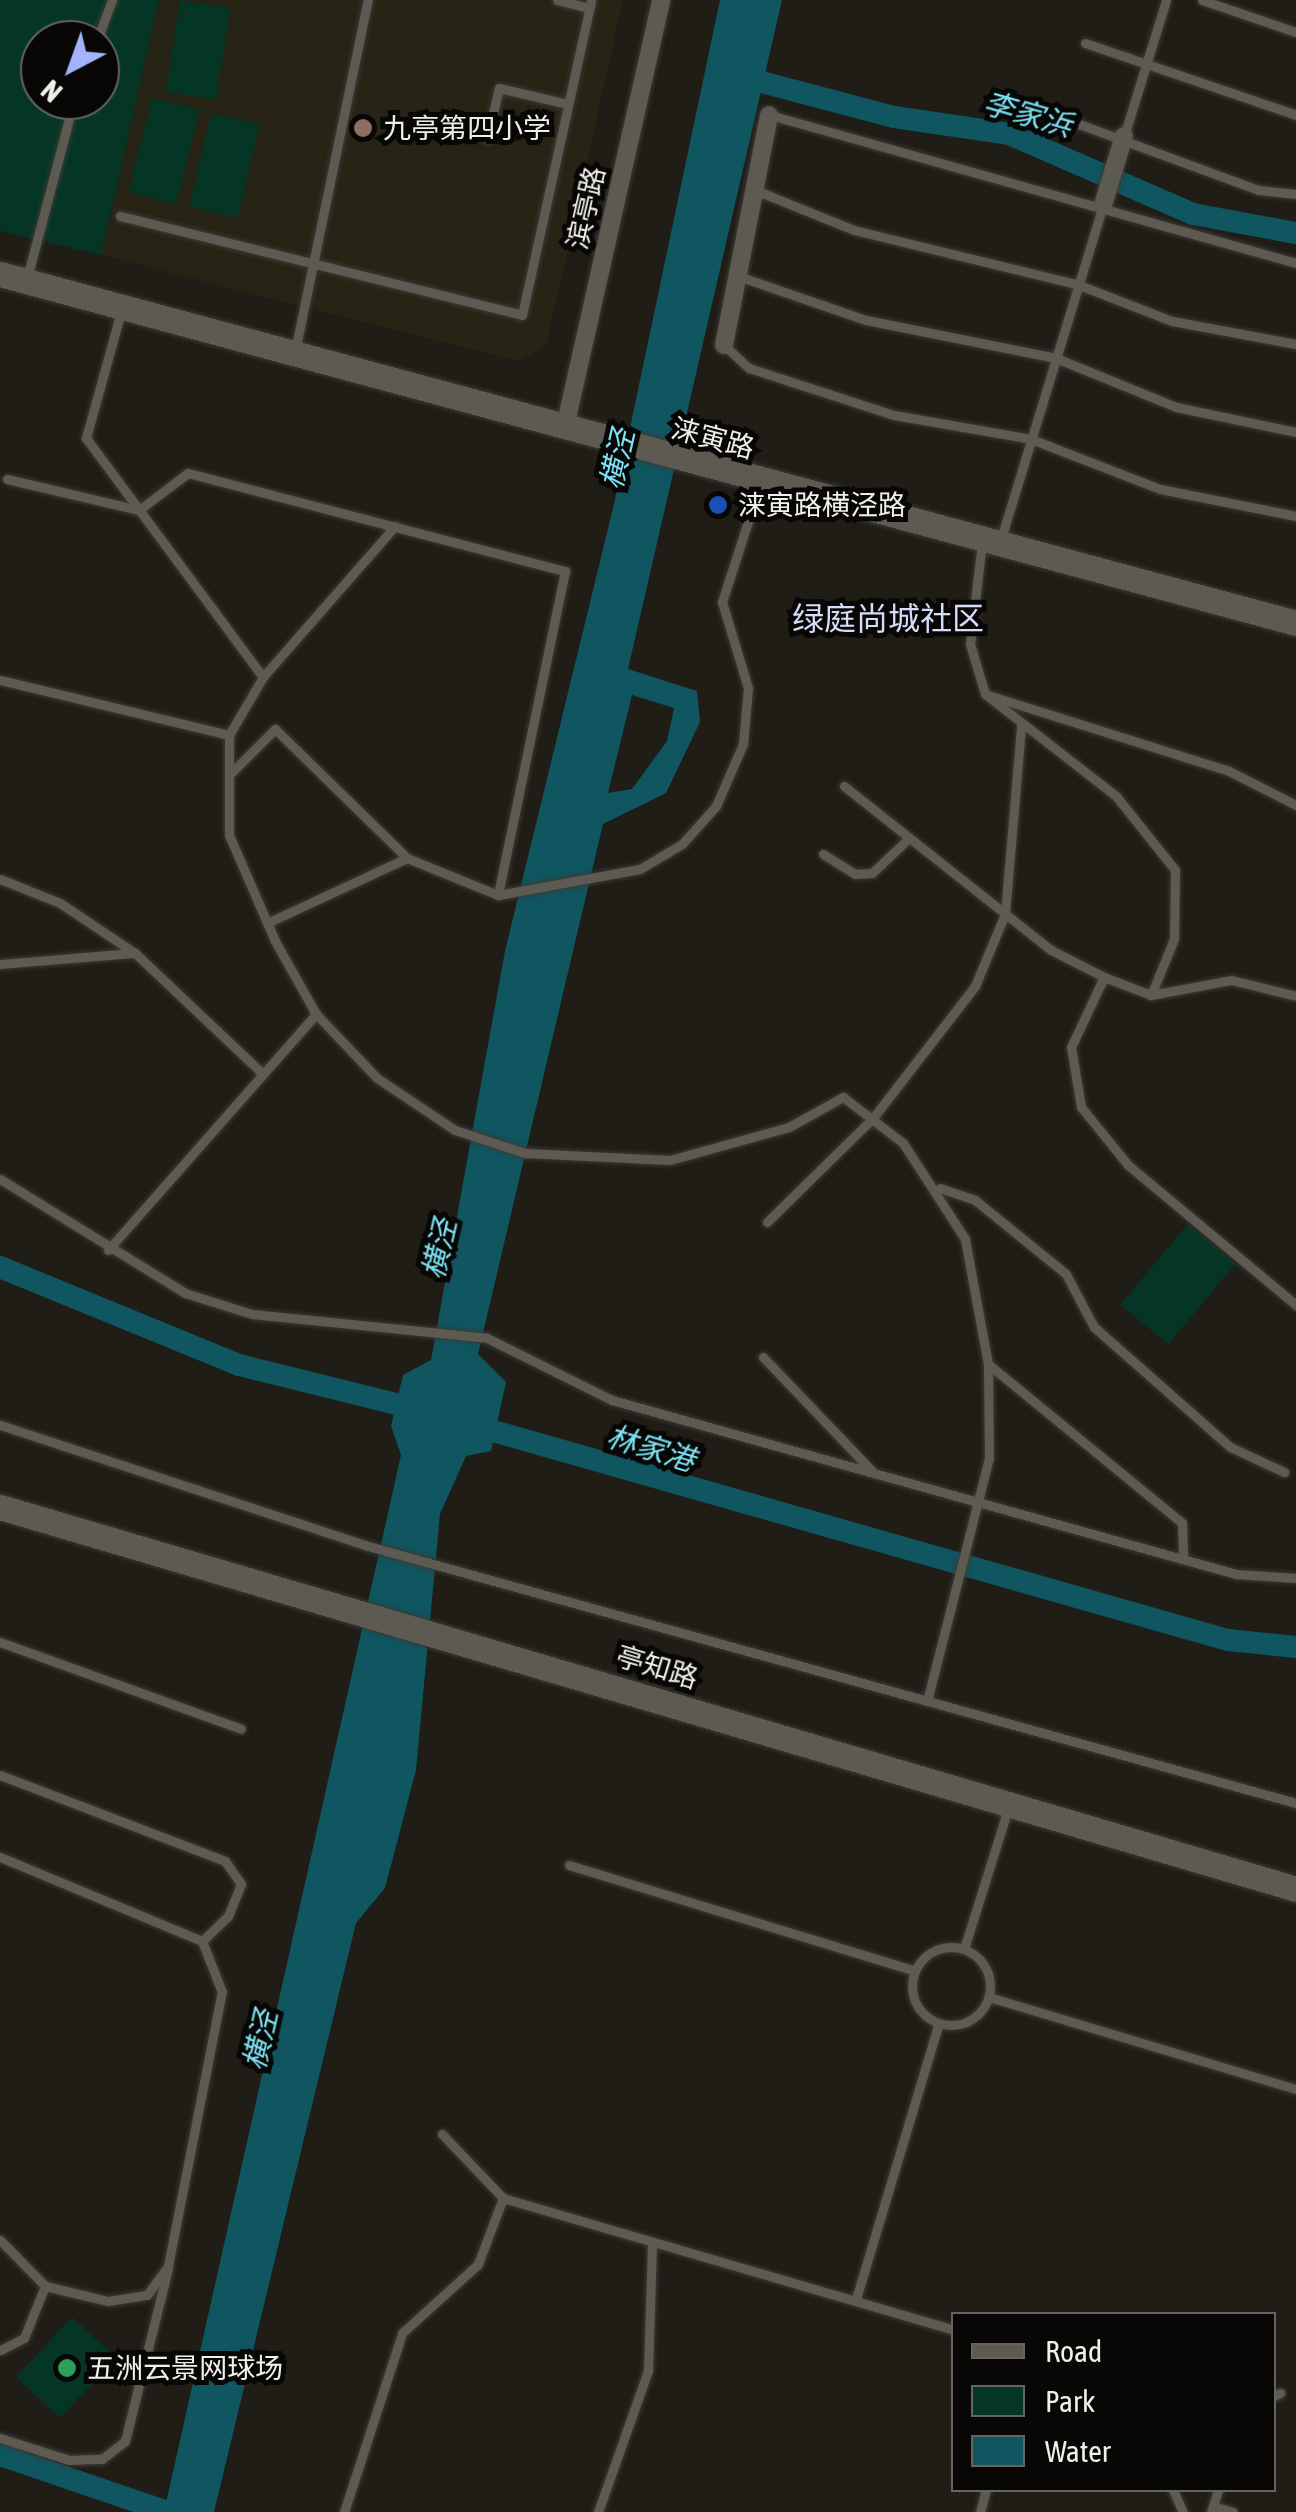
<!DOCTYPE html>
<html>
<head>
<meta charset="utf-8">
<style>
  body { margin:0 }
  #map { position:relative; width:1296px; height:2512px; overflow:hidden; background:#1f1d16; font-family:"Asap Condensed","Noto Sans SC",sans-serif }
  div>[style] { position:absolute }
  .built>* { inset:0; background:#272416 }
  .green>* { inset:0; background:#053625; transform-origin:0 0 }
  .water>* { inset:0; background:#0f5661 }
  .canal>* { height:22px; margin:-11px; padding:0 11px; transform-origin:11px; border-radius:11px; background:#0f5661 }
  .roads { filter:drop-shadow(0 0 2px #3c3a36) drop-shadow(0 0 2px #3c3a36) }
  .lane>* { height:9px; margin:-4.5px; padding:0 4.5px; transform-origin:4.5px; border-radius:4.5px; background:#5c5a51 }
  .lane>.ring { margin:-4.5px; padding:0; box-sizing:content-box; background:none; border:9px solid #5c5a51; border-radius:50% }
  .street>* { height:18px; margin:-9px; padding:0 9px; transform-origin:9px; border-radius:9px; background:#5c5a51 }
  .secondary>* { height:25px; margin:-12.5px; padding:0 12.5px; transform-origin:12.5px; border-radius:12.5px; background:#5c5a51 }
  .dots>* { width:28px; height:28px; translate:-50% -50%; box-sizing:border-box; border:5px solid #080705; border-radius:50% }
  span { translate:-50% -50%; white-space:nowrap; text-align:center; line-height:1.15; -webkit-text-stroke:10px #080705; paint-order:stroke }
  .poi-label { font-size:28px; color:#f1efea }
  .left { translate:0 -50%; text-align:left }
  .street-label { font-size:28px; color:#f1efea }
  .water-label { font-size:30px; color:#7de2f3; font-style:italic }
  .quarter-label { font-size:32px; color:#d5dcf9 }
  .legend { position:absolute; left:951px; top:2312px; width:325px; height:180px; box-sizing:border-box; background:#080705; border:2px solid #656461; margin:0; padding:12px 18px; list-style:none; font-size:30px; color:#f1efea }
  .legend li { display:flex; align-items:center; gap:20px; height:50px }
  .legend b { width:50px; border:2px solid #656461 }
  .north { position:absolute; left:20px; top:20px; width:100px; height:100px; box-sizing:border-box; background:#080705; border:2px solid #656461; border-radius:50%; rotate:221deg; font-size:28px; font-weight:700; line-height:40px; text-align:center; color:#f1efea }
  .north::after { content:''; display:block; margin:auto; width:35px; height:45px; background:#a2b2fd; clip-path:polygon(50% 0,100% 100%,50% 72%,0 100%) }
</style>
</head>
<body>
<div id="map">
  <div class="built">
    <i style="clip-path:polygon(159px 0,623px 0,546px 346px,518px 361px,101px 255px)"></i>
  </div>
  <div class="green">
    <i style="clip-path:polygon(evenodd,0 0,159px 0,101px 255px,0 231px,0 0,40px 40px,100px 40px,100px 100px,40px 100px,40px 40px)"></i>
    <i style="left:180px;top:0;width:51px;height:93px;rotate:9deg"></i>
    <i style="left:152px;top:98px;width:49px;height:97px;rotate:14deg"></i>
    <i style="left:211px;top:113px;width:50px;height:96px;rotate:13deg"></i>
    <i style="left:1188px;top:1224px;width:62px;height:105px;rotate:40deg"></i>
    <i style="left:72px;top:2317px;width:60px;height:82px;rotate:43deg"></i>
  </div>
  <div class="water">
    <i style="clip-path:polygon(evenodd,720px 0,782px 0,628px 669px,697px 691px,700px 722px,666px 793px,603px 824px,478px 1354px,506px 1382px,491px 1451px,466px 1456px,440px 1514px,416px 1770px,385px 1888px,356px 1923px,214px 2512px,164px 2512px,401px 1455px,391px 1426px,403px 1375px,431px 1360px,505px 951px,614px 504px,720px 0,632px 695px,674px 708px,667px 741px,632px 789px,608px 793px,632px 695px)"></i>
  </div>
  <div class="canal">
    <i style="left:735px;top:75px;width:164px;rotate:14.8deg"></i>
    <i style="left:894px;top:117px;width:116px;rotate:8.4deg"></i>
    <i style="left:1009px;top:134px;width:201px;rotate:23.5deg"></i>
    <i style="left:1193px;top:214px;width:105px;rotate:10.5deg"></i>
    <i style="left:0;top:1267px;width:258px;rotate:22.3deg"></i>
    <i style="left:239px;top:1365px;width:192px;rotate:13.9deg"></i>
    <i style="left:465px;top:1423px;width:793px;rotate:15.88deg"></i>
    <i style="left:1228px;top:1640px;width:68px;rotate:5.9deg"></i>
    <i style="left:0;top:2455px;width:176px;rotate:18.8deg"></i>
  </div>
  <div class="roads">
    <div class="lane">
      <i style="left:557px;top:0;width:33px;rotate:14deg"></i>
      <i style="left:1202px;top:0;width:99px;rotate:18.8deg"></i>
      <i style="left:97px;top:40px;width:43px;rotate:-69.4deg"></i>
      <i style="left:1085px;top:43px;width:223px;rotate:18.8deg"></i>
      <i style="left:770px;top:115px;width:546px;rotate:15.71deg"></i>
      <i style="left:1060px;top:117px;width:211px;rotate:20.2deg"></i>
      <i style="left:1258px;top:190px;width:38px;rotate:6deg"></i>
      <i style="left:1124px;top:136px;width:142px;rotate:-72.8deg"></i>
      <i style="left:487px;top:139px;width:52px;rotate:-76.8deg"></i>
      <i style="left:499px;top:88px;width:71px;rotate:13.1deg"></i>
      <i style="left:755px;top:190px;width:107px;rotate:22deg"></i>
      <i style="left:854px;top:230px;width:232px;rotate:13.7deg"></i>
      <i style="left:1079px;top:285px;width:100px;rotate:21.2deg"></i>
      <i style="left:1172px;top:321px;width:126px;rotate:10.5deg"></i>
      <i style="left:120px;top:216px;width:414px;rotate:13.8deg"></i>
      <i style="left:522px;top:315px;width:322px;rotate:-77.6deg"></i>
      <i style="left:738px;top:276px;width:135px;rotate:19deg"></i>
      <i style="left:866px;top:320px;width:194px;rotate:11.3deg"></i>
      <i style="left:1056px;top:358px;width:130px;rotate:22.2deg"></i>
      <i style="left:1176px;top:407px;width:123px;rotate:11.8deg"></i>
      <i style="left:27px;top:278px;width:184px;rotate:-75.2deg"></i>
      <i style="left:122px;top:308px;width:135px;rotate:105.5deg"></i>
      <i style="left:86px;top:438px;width:297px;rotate:53.5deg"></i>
      <i style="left:724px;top:345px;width:34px;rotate:43deg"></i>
      <i style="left:749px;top:368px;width:152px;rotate:18deg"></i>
      <i style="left:894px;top:415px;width:139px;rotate:9.9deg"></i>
      <i style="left:1031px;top:439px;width:138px;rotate:21.2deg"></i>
      <i style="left:1160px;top:489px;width:139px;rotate:11.2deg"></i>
      <i style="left:295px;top:351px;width:359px;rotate:-78.3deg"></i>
      <i style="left:7px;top:479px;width:136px;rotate:13.2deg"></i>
      <i style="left:139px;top:510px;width:61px;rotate:-37.1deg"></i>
      <i style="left:188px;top:473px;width:390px;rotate:14.6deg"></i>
      <i style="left:565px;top:571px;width:331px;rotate:101.7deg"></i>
      <i style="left:395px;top:526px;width:201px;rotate:131.2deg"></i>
      <i style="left:263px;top:677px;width:67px;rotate:120.4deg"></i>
      <i style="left:229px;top:735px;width:100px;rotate:90deg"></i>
      <i style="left:229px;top:835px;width:116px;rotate:66.5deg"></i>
      <i style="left:275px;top:941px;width:84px;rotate:60.7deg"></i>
      <i style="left:316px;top:1014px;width:88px;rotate:46.4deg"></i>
      <i style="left:377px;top:1078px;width:94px;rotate:33.7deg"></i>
      <i style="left:455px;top:1130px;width:74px;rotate:18.2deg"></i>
      <i style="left:525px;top:1153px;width:145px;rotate:2.8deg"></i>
      <i style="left:670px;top:1160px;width:123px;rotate:-15.5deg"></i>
      <i style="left:789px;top:1127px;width:62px;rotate:-29.1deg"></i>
      <i style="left:843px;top:1097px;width:76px;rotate:37.5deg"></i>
      <i style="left:903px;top:1143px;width:114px;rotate:57.1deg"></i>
      <i style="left:965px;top:1239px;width:127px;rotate:79.6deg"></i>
      <i style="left:988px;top:1364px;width:94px;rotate:89.4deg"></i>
      <i style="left:989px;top:1458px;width:251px;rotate:104.3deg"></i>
      <i style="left:982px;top:542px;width:103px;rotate:96.7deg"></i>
      <i style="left:970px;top:644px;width:52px;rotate:73.3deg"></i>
      <i style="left:985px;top:694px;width:166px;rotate:37.9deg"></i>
      <i style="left:1116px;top:796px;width:95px;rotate:51.4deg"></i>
      <i style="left:1175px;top:870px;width:69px;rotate:90.8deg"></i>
      <i style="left:1174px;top:939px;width:61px;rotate:112.3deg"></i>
      <i style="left:1000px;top:542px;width:352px;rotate:-73deg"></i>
      <i style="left:0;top:680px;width:236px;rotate:13.5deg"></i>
      <i style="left:988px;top:695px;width:253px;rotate:17.5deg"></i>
      <i style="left:1229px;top:771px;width:75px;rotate:26.9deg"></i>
      <i style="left:230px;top:774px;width:64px;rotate:-45deg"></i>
      <i style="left:275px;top:729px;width:185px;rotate:44.3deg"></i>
      <i style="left:407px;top:858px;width:98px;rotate:22.1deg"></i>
      <i style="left:498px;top:895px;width:144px;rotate:-10.4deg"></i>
      <i style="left:640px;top:869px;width:49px;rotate:-30.8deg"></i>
      <i style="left:682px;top:844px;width:51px;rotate:-48.2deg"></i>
      <i style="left:716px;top:806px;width:68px;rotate:-66.5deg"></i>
      <i style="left:743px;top:744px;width:56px;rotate:-84.9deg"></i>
      <i style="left:748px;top:688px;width:90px;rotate:-106.8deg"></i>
      <i style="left:722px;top:602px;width:124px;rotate:-72.1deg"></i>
      <i style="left:844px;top:786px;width:264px;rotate:38.4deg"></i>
      <i style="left:1051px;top:950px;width:59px;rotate:27deg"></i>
      <i style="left:1104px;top:977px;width:50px;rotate:21deg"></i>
      <i style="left:1151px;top:995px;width:81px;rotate:-10.6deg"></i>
      <i style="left:1231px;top:980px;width:67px;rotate:13.8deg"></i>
      <i style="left:823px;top:854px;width:38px;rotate:32deg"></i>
      <i style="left:855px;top:874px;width:17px;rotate:-3deg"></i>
      <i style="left:872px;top:873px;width:51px;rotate:-43.4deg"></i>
      <i style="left:0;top:879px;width:65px;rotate:21.8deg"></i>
      <i style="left:60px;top:903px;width:90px;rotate:33.7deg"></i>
      <i style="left:135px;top:953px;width:176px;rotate:43.4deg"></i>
      <i style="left:267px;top:923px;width:154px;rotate:-24.9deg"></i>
      <i style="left:0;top:964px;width:135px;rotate:-4.7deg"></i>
      <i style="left:1104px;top:977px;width:77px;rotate:115.2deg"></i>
      <i style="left:1071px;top:1047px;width:61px;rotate:80.5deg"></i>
      <i style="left:1081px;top:1107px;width:75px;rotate:51deg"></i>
      <i style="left:1128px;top:1165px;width:219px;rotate:39.8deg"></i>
      <i style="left:0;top:1179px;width:217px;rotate:31.6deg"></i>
      <i style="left:185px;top:1293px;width:70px;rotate:17.4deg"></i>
      <i style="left:252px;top:1314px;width:236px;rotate:5.8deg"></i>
      <i style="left:487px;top:1338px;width:140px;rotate:26.4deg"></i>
      <i style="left:612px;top:1400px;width:648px;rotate:15.58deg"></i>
      <i style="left:1236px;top:1574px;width:60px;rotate:3.8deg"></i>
      <i style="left:940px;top:1188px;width:37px;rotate:19deg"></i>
      <i style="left:975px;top:1200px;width:117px;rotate:39.1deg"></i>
      <i style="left:1066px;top:1274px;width:60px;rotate:62.2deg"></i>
      <i style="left:1094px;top:1327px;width:181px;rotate:41.4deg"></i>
      <i style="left:1230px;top:1447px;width:60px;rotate:24.8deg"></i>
      <i style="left:767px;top:1222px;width:148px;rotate:-44.5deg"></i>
      <i style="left:873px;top:1118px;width:167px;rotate:-52.3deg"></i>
      <i style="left:975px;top:986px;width:78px;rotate:-67.4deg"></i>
      <i style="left:1005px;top:914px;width:189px;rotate:-85.1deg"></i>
      <i style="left:108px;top:1250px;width:315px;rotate:-48.6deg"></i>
      <i style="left:763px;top:1357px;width:158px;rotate:46.3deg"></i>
      <i style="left:988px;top:1364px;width:251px;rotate:39.3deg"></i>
      <i style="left:1182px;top:1523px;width:36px;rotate:88deg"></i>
      <i style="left:0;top:1425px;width:387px;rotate:18.2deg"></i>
      <i style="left:368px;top:1546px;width:963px;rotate:15.48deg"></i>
      <i style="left:0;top:1642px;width:256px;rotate:19.8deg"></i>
      <i style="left:0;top:1775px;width:241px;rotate:20.9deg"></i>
      <i style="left:225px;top:1861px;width:28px;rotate:55deg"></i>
      <i style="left:241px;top:1884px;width:35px;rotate:112deg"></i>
      <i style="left:228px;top:1916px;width:36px;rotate:136deg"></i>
      <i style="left:202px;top:1941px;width:219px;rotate:-157.4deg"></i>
      <i style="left:569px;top:1865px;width:362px;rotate:17deg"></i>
      <i class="ring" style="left:912px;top:1947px;width:69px;height:69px"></i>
      <i style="left:964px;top:1949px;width:147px;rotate:-72.6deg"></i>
      <i style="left:989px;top:1997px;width:320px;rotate:16.7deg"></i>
      <i style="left:442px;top:2134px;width:88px;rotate:46.4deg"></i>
      <i style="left:503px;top:2198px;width:470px;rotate:16.3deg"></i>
      <i style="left:0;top:2240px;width:64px;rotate:45.6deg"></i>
      <i style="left:45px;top:2286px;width:56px;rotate:112deg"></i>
      <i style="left:24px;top:2338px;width:27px;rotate:153deg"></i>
      <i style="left:45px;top:2286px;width:65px;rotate:13.4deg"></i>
      <i style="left:108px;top:2301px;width:39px;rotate:-9deg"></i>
      <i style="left:147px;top:2295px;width:36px;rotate:-54deg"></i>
      <i style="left:168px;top:2266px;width:279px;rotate:-78.9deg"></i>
      <i style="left:222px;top:1992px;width:55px;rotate:-111.4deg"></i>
      <i style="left:856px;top:2299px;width:288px;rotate:-73.3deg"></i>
      <i style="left:1274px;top:2396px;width:7px;rotate:-27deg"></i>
      <i style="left:0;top:2438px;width:72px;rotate:17.7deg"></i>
      <i style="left:69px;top:2460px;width:33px;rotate:-2deg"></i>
      <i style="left:102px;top:2459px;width:29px;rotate:-38deg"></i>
      <i style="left:125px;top:2441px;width:177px;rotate:-76deg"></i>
      <i style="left:1173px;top:2490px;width:24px;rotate:66deg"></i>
      <i style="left:1213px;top:2506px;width:21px;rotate:17deg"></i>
      <i style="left:344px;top:2512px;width:188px;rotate:-72deg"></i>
      <i style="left:402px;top:2333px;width:103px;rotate:-42.2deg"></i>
      <i style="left:478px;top:2264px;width:71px;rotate:-69.3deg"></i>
      <i style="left:598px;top:2512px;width:150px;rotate:-70.5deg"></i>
      <i style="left:648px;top:2371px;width:125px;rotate:-88.2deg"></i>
      <i style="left:980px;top:2512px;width:23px;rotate:-75deg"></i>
      <i style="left:1211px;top:2512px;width:23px;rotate:-72deg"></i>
    </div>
    <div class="street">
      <i style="left:1103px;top:205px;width:72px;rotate:-73.1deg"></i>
      <i style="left:724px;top:345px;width:234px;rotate:-78.9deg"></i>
      <i style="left:565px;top:427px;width:438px;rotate:-77.3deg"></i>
    </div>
    <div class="secondary">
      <i style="left:0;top:274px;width:1342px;rotate:15.07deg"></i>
      <i style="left:0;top:1507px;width:1351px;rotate:16.42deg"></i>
    </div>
  </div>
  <div class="dots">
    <i style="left:363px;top:128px;background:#8d6e63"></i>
    <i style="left:718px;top:505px;background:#1a4fb4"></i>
    <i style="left:67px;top:2368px;background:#2e9e5b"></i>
  </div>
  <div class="poi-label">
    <span class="left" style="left:383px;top:128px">九亭第四小学</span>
    <span class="left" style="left:738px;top:505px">涞寅路横泾路</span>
    <span class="left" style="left:87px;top:2368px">五洲云景网球场</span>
  </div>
  <div class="street-label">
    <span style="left:586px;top:208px;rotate:-77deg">滨亭路</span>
    <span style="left:713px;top:438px;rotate:15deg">涞寅路</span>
    <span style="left:657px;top:1667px;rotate:17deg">亭知路</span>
  </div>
  <div class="water-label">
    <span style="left:1028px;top:114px;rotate:16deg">李家浜</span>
    <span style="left:617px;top:459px;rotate:-77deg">横泾</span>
    <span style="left:439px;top:1249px;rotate:-77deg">横泾</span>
    <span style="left:651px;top:1448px;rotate:17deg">林家港</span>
    <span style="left:260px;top:2040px;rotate:-77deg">横泾</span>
  </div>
  <div class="quarter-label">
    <span style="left:888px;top:619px">绿庭尚城社区</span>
  </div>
  <ul class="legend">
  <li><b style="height:12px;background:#5c5a51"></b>Road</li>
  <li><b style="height:28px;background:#053625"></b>Park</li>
  <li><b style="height:28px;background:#0f5661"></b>Water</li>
  </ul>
  <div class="north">N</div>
</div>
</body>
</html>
